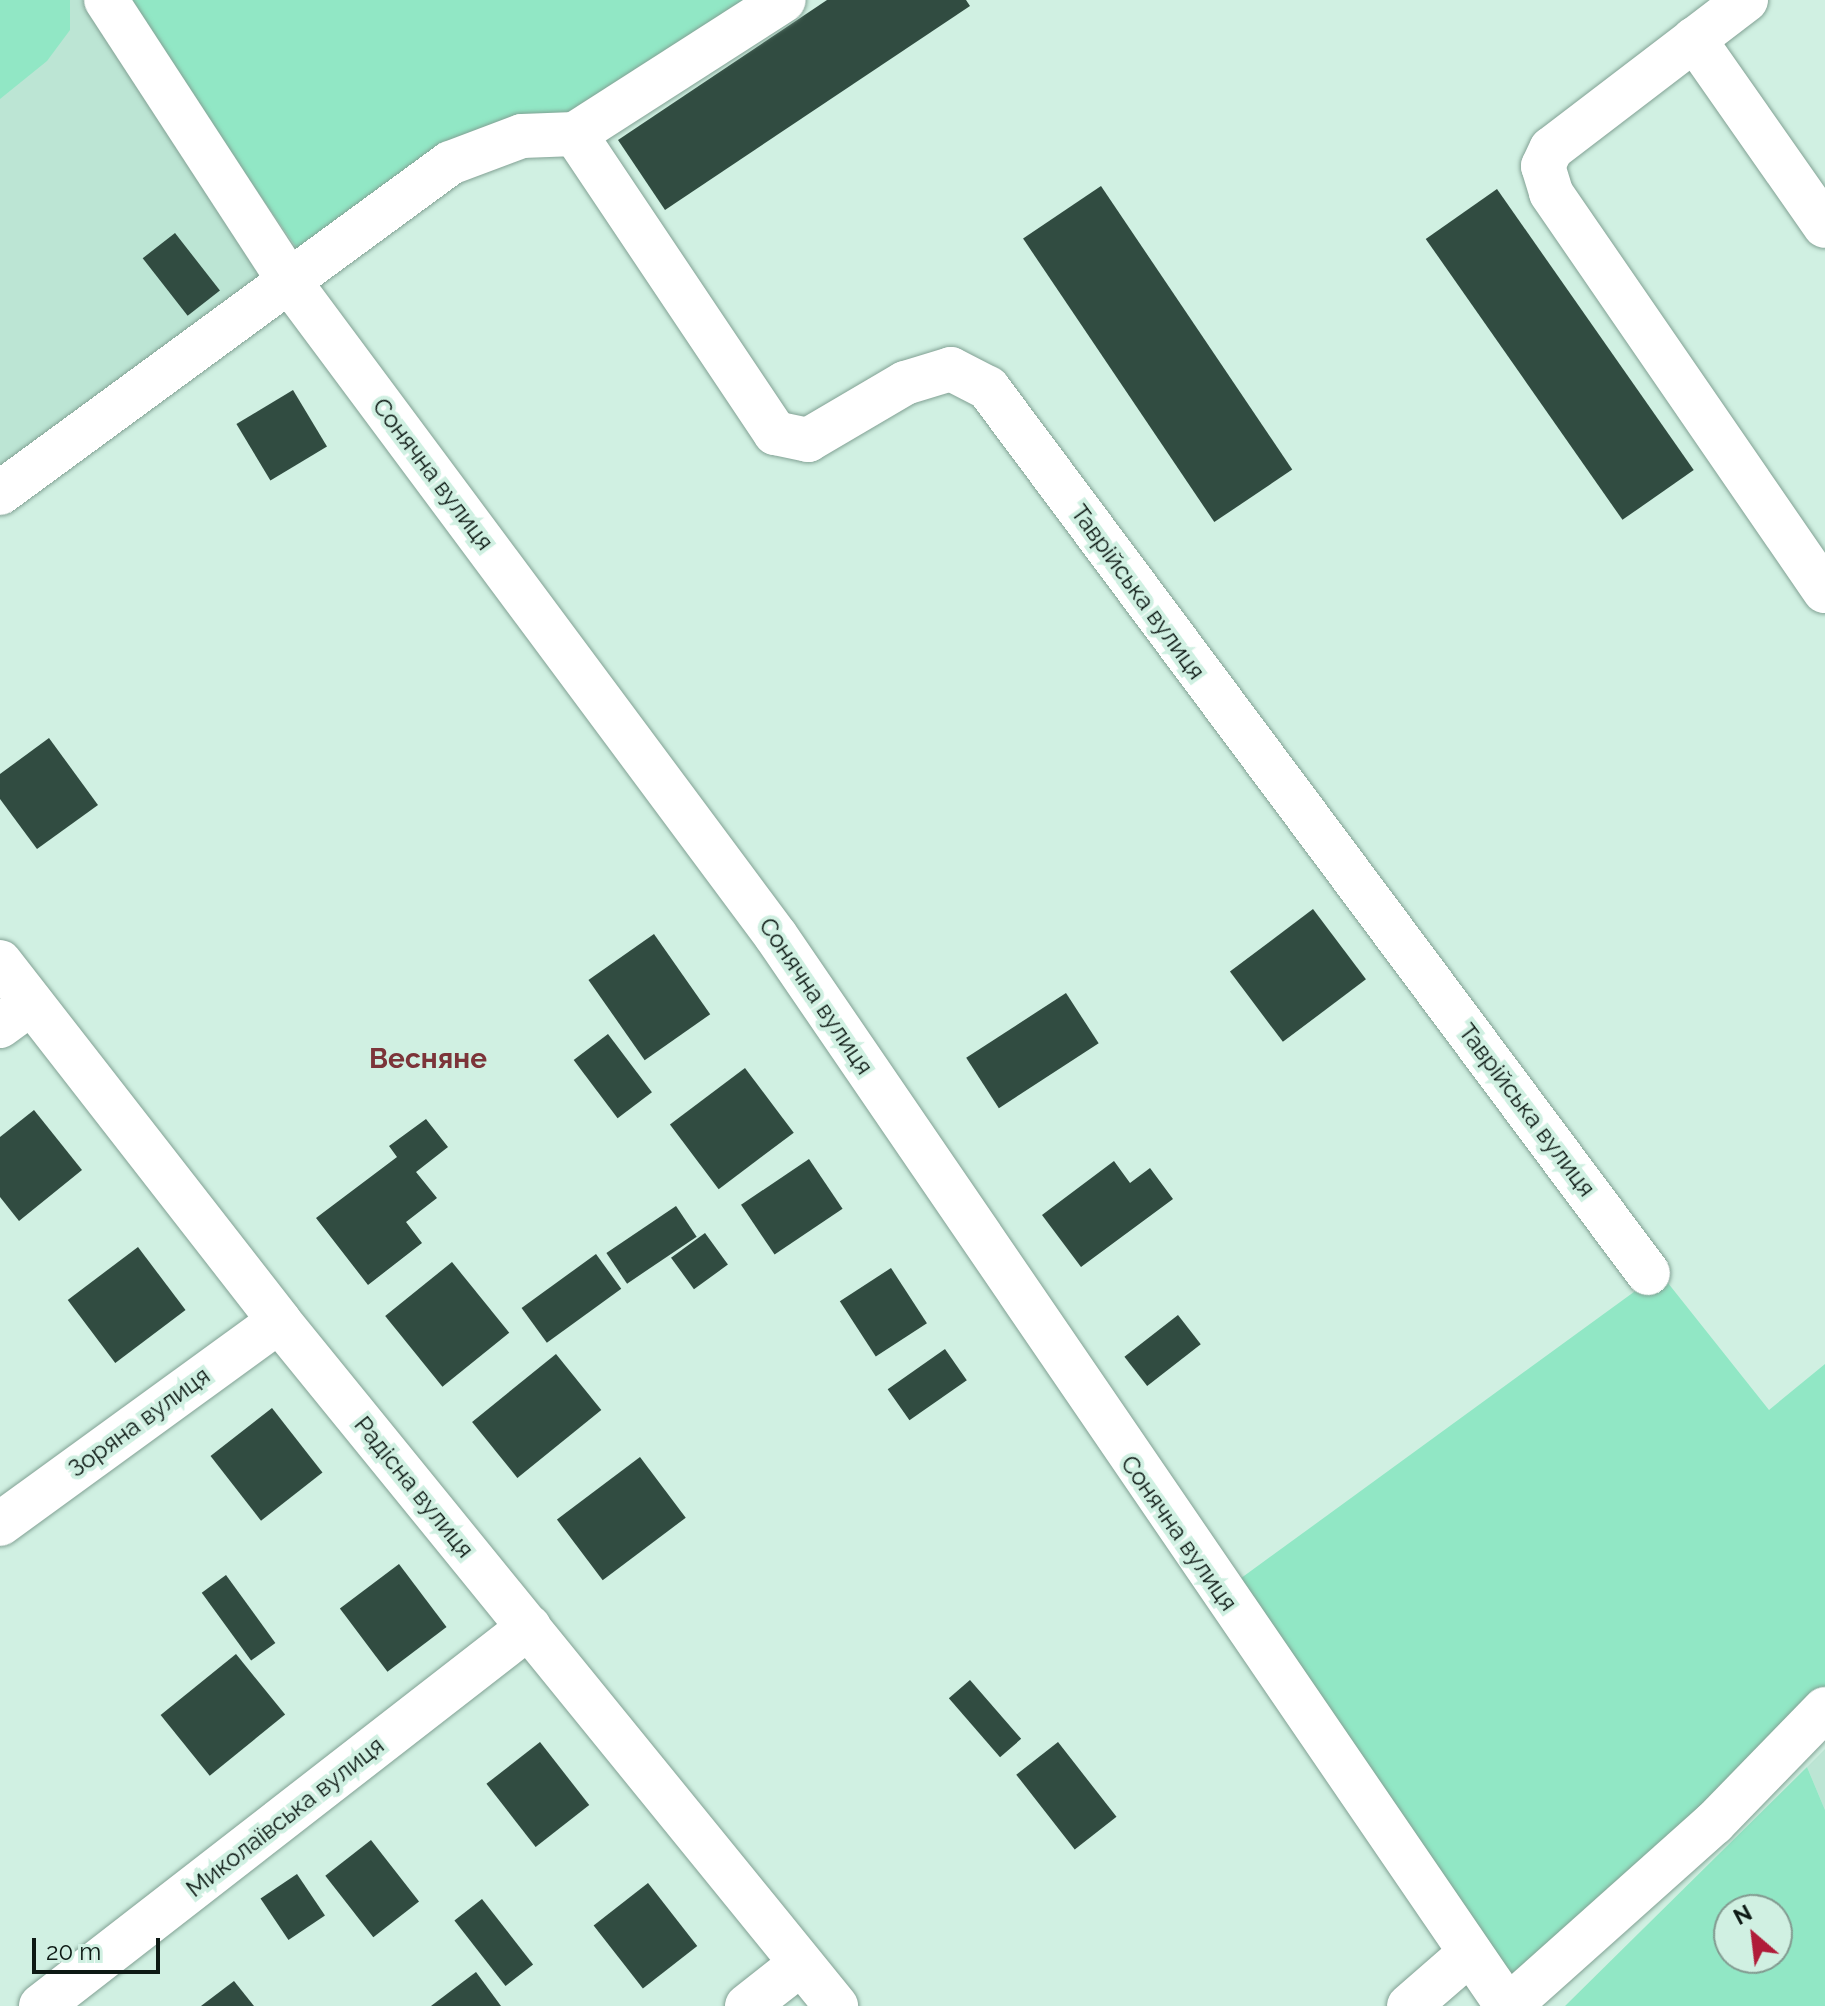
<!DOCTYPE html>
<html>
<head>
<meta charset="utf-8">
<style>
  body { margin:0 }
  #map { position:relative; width:1825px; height:2006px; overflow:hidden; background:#d0f0e2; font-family:Raleway,sans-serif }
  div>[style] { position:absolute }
  .built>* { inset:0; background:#bce5d4 }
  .green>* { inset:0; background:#91e7c5 }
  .building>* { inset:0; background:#314c41; transform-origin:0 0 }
  .roads { filter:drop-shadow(0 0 2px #82a194) drop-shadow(0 0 2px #82a194) }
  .minor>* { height:44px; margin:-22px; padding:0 22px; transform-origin:22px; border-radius:22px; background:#fff }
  span { translate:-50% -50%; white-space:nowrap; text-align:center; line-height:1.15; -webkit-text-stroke:8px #d0f0e2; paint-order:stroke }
  .street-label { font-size:24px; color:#0d1914 }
  .quarter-label { font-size:28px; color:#7c3439; font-weight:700 }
  .north { position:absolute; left:1713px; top:1894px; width:80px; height:80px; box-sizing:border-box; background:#d0f0e2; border:2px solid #829a90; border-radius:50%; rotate:332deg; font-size:22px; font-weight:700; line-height:32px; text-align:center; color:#0d1914 }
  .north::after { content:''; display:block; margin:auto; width:28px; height:36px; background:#b01c39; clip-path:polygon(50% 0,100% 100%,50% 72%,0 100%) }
  .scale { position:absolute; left:32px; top:1938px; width:128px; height:36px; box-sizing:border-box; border:4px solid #0d1914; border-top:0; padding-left:10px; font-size:24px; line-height:28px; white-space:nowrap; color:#0d1914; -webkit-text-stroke:6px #d0f0e2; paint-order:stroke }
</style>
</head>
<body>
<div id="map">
  <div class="built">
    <i style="clip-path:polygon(0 0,124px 0,296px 247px,293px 261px,0 478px)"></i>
    <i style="clip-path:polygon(1825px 1749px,1825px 1810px,1807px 1767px)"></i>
  </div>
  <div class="green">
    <i style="clip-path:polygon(0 0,70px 0,70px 30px,47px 61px,0 99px)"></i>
    <i style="clip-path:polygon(124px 0,775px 0,684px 64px,305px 251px,296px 247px)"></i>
    <i style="clip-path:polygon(1660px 1273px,1769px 1410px,1825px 1364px,1825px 1703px,1512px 1975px,1233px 1584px)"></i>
    <i style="clip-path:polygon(evenodd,1807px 1767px,1825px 1810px,1825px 2006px,1565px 2006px,1807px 1767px,1729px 1910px,1777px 1910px,1777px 1958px,1729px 1958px,1729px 1910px)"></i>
  </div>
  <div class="building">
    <i style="clip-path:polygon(827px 0,966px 0,970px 6px,665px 210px,618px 140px)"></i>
    <i style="left:1101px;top:186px;width:342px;height:94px;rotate:56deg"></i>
    <i style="left:1497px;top:189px;width:343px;height:87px;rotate:55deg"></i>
    <i style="left:175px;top:233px;width:73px;height:41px;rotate:52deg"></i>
    <i style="left:293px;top:390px;width:66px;height:66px;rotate:59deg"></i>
    <i style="clip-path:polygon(49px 738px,98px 805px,37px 849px,0 799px,0 774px)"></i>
    <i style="left:1313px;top:909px;width:88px;height:104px;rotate:53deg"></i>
    <i style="left:654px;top:934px;width:98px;height:80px;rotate:55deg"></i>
    <i style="left:1066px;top:993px;width:60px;height:119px;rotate:57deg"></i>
    <i style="left:608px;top:1034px;width:73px;height:43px;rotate:53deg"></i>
    <i style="left:745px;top:1068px;width:81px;height:94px;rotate:53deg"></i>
    <i style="clip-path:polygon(34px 1110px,82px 1170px,19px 1221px,0 1197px,0 1137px)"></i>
    <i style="clip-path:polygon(426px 1119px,448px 1147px,416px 1172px,437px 1198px,406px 1222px,422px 1243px,368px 1285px,316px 1218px,397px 1157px,389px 1146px)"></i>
    <i style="left:809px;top:1159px;width:60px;height:82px;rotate:56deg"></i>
    <i style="clip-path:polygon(1114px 1161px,1130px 1183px,1150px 1168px,1173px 1199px,1081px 1267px,1042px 1215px)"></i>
    <i style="left:676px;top:1206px;width:37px;height:84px;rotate:56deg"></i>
    <i style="left:705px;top:1233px;width:39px;height:42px;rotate:54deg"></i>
    <i style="left:138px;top:1247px;width:79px;height:88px;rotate:53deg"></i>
    <i style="left:596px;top:1254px;width:43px;height:92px;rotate:54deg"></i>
    <i style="left:452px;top:1262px;width:91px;height:86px;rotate:51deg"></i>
    <i style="left:891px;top:1268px;width:66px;height:61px;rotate:57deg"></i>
    <i style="left:1178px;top:1315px;width:37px;height:68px;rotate:52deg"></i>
    <i style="left:945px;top:1349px;width:38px;height:70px;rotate:55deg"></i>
    <i style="left:556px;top:1354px;width:72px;height:108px;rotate:51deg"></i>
    <i style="left:272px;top:1408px;width:82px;height:78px;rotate:52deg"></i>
    <i style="left:640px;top:1457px;width:76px;height:104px;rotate:53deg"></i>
    <i style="left:399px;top:1564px;width:79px;height:74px;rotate:53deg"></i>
    <i style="left:226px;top:1575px;width:84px;height:30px;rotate:54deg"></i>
    <i style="left:236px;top:1654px;width:78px;height:97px;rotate:51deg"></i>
    <i style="left:970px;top:1680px;width:78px;height:28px;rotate:49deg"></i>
    <i style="left:540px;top:1742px;width:80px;height:68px;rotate:52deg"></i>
    <i style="left:1058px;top:1742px;width:95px;height:53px;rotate:52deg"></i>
    <i style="left:371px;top:1840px;width:78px;height:58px;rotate:52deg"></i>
    <i style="left:297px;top:1874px;width:50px;height:44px;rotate:56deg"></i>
    <i style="left:648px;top:1883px;width:80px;height:69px;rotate:52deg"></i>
    <i style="left:482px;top:1899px;width:83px;height:35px;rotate:52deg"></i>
    <i style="clip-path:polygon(476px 1972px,501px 2006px,431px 2006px)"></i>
    <i style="clip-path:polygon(234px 1981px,254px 2006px,201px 2006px)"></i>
  </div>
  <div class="roads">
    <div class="minor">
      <i style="left:106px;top:0;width:340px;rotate:56.9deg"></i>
      <i style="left:292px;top:285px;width:811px;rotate:53.37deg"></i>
      <i style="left:776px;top:936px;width:1296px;rotate:55.66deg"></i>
      <i style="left:1746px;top:0;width:245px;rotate:142.6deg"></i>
      <i style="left:1551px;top:149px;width:19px;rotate:115deg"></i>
      <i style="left:1543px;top:166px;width:28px;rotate:73deg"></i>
      <i style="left:1551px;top:193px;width:483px;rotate:55.5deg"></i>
      <i style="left:1694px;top:39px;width:228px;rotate:55deg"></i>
      <i style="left:575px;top:134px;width:360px;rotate:56.2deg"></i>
      <i style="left:775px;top:433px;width:34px;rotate:12deg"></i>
      <i style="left:808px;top:440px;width:113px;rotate:-30.4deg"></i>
      <i style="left:905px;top:383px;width:48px;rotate:-16.9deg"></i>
      <i style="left:951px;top:369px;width:42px;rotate:27.2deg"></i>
      <i style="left:988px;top:388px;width:1104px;rotate:53.29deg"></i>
      <i style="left:0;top:493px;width:558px;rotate:-36.25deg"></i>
      <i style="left:450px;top:163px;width:77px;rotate:-20.6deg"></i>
      <i style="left:522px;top:136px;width:53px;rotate:-2.2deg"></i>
      <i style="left:575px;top:134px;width:248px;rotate:-32.7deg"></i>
      <i style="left:0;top:962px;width:455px;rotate:52.1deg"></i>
      <i style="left:279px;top:1321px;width:883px;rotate:50.88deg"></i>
      <i style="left:0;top:1026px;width:39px;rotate:-36deg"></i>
      <i style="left:0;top:1524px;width:345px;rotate:-36deg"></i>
      <i style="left:41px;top:2006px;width:618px;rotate:-37.83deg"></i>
      <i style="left:747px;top:2006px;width:65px;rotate:-38.1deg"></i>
      <i style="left:1409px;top:2006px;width:81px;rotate:-41deg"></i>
      <i style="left:1509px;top:2006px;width:275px;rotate:-41.8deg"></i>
      <i style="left:1714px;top:1823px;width:159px;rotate:-45.8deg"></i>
    </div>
  </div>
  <div class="street-label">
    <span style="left:433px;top:474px;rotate:53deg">Сонячна вулиця</span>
    <span style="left:1138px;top:592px;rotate:54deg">Таврійська вулиця</span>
    <span style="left:816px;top:996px;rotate:56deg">Сонячна вулиця</span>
    <span style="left:1527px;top:1110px;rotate:53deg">Таврійська вулиця</span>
    <span style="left:139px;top:1422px;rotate:-36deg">Зоряна вулиця</span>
    <span style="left:414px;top:1487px;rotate:51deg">Радісна вулиця</span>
    <span style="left:1179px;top:1533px;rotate:55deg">Сонячна вулиця</span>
    <span style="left:285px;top:1817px;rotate:-38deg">Миколаївська вулиця</span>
  </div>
  <div class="quarter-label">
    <span style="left:428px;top:1059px">Весняне</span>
  </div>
  <div class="north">N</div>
  <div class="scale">20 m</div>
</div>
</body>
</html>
